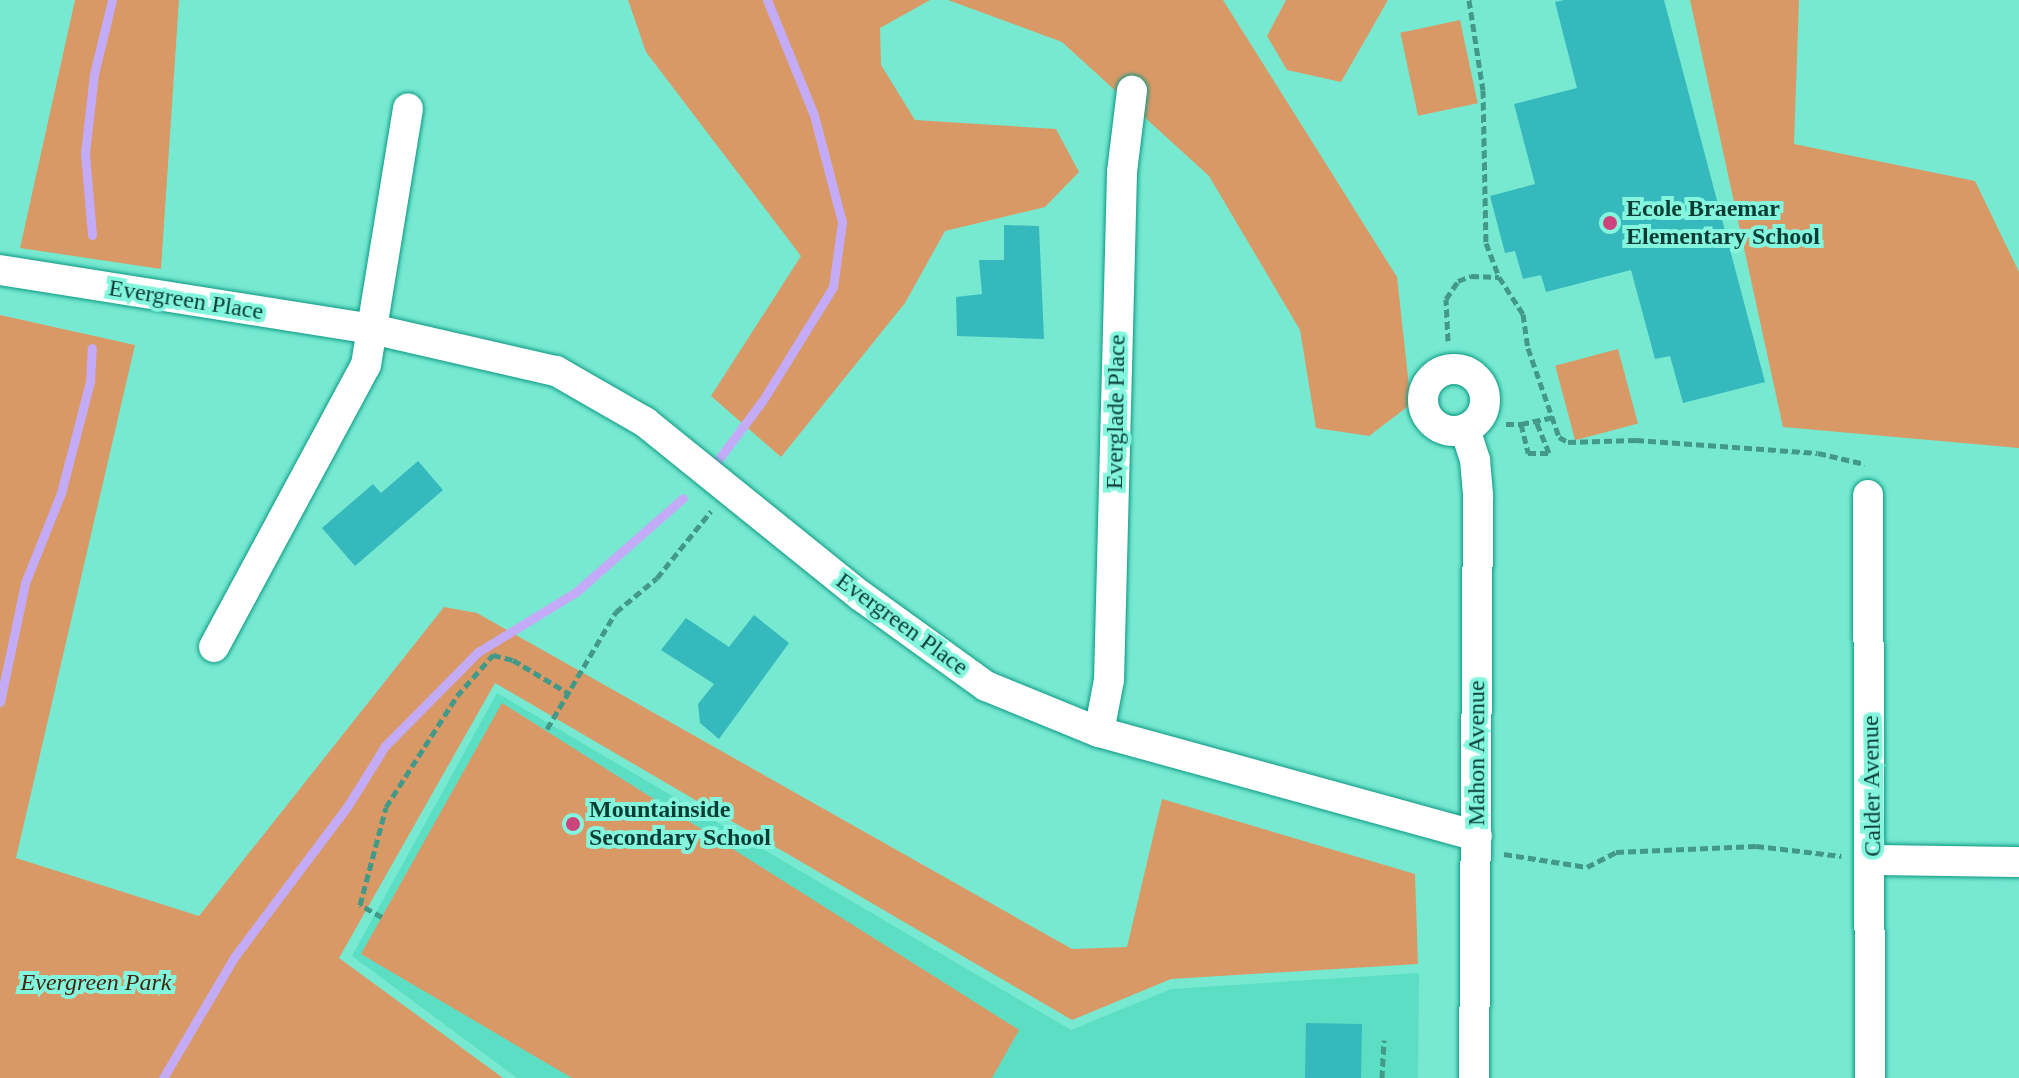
<!DOCTYPE html>
<html>
<head>
<meta charset="utf-8">
<style>
  body { margin:0 }
  #map { position:relative; width:2019px; height:1078px; overflow:hidden; background:#77e9d1; font-family:"Times New Roman",serif }
  div>[style] { position:absolute }
  .built>* { inset:0; background:#5cdec5 }
  .green>* { inset:0; background:#d99966; transform-origin:0 0 }
  .stream>* { height:9px; margin:-4.5px; padding:0 4.5px; transform-origin:4.5px; border-radius:4.5px; background:#c3abf7 }
  .building>* { inset:0; background:#35b9bd; transform-origin:0 0 }
  .path>* { height:5px; margin-top:-2.5px; transform-origin:0; background:repeating-linear-gradient(90deg,#439988 0 8px,transparent 0 12px) }
  .roads { filter:drop-shadow(0 0 2px #0c9883) drop-shadow(0 0 2px #0c9883) }
  .street>* { height:30px; margin:-15px; padding:0 15px; transform-origin:15px; border-radius:15px; background:#fff }
  .street>.ring { margin:-15px; padding:0; box-sizing:content-box; background:none; border:30px solid #fff; border-radius:50% }
  .dots>* { width:22px; height:22px; translate:-50% -50%; box-sizing:border-box; border:4px solid #85f6de; border-radius:50% }
  span { translate:-50% -50%; white-space:nowrap; text-align:center; line-height:1.15; -webkit-text-stroke:8px #85f6de; paint-order:stroke }
  .poi-label { font-size:24px; color:#083d34; font-weight:700 }
  .left { translate:0 -50%; text-align:left }
  .street-label { font-size:24px; color:#083d34 }
  .park-label { font-size:24px; color:#432710; font-style:italic }
</style>
</head>
<body>
<div id="map">
  <div class="built">
    <i style="clip-path:polygon(497px 693px,1071px 1030px,1171px 989px,1419px 973px,1418px 1078px,517px 1078px,352px 956px)"></i>
  </div>
  <div class="green">
    <i style="clip-path:polygon(75px 0,179px 0,161px 269px,20px 248px)"></i>
    <i style="clip-path:polygon(628px 0,930px 0,880px 28px,881px 65px,915px 120px,1056px 129px,1079px 172px,1045px 207px,945px 231px,905px 303px,781px 457px,711px 396px,801px 256px,646px 52px)"></i>
    <i style="clip-path:polygon(948px 0,1223px 0,1397px 277px,1411px 404px,1369px 436px,1316px 428px,1300px 330px,1209px 176px,1062px 42px)"></i>
    <i style="clip-path:polygon(1286px 0,1388px 0,1341px 82px,1287px 70px,1267px 36px)"></i>
    <i style="clip-path:polygon(1690px 0,1799px 0,1794px 144px,1975px 181px,2019px 272px,2019px 448px,1783px 427px)"></i>
    <i style="left:1460px;top:20px;width:85px;height:61px;rotate:78deg"></i>
    <i style="clip-path:polygon(0 315px,135px 345px,16px 858px,199px 916px,444px 607px,477px 613px,1072px 949px,1127px 947px,1162px 799px,1415px 874px,1418px 964px,1171px 979px,1072px 1020px,495px 683px,339px 958px,503px 1078px,0 1078px)"></i>
    <i style="left:1618px;top:349px;width:77px;height:65px;rotate:75deg"></i>
    <i style="clip-path:polygon(502px 703px,1019px 1030px,992px 1078px,572px 1078px,361px 954px)"></i>
  </div>
  <div class="stream">
    <i style="left:92px;top:235px;width:82px;rotate:-94.9deg"></i>
    <i style="left:85px;top:153px;width:80px;rotate:-83.5deg"></i>
    <i style="left:94px;top:74px;width:76px;rotate:-76.3deg"></i>
    <i style="left:718px;top:460px;width:75px;rotate:-53.1deg"></i>
    <i style="left:763px;top:400px;width:133px;rotate:-58.2deg"></i>
    <i style="left:833px;top:287px;width:66px;rotate:-82.1deg"></i>
    <i style="left:842px;top:222px;width:111px;rotate:-104.7deg"></i>
    <i style="left:814px;top:115px;width:124px;rotate:-112.2deg"></i>
    <i style="left:0;top:702px;width:122px;rotate:-78.1deg"></i>
    <i style="left:25px;top:583px;width:97px;rotate:-68.2deg"></i>
    <i style="left:61px;top:493px;width:115px;rotate:-75.4deg"></i>
    <i style="left:90px;top:382px;width:34px;rotate:-87deg"></i>
    <i style="left:163px;top:1078px;width:142px;rotate:-59.5deg"></i>
    <i style="left:235px;top:956px;width:186px;rotate:-53.1deg"></i>
    <i style="left:347px;top:807px;width:72px;rotate:-58.1deg"></i>
    <i style="left:385px;top:746px;width:132px;rotate:-45.3deg"></i>
    <i style="left:478px;top:652px;width:115px;rotate:-31.5deg"></i>
    <i style="left:576px;top:592px;width:142px;rotate:-41.3deg"></i>
  </div>
  <div class="building">
    <i style="clip-path:polygon(1564px 0,1664px 0,1765px 382px,1683px 403px,1670px 356px,1655px 359px,1631px 270px,1546px 292px,1541px 275px,1523px 279px,1515px 251px,1505px 253px,1490px 196px,1535px 184px,1514px 104px,1577px 88px,1555px 2px)"></i>
    <i style="clip-path:polygon(1004px 225px,1039px 226px,1044px 339px,957px 336px,956px 297px,982px 294px,979px 260px,1004px 260px)"></i>
    <i style="clip-path:polygon(418px 461px,443px 490px,355px 566px,322px 528px,373px 484px,381px 493px)"></i>
    <i style="clip-path:polygon(754px 615px,789px 643px,719px 739px,700px 723px,698px 704px,714px 684px,661px 650px,686px 618px,729px 647px)"></i>
    <i style="left:1306px;top:1023px;width:56px;height:55px;rotate:1deg"></i>
  </div>
  <div class="path">
    <i style="left:1469px;top:0;width:91px;rotate:81.2deg"></i>
    <i style="left:1483px;top:90px;width:153px;rotate:88.9deg"></i>
    <i style="left:1486px;top:243px;width:36px;rotate:69deg"></i>
    <i style="left:1499px;top:277px;width:44px;rotate:57deg"></i>
    <i style="left:1523px;top:314px;width:34px;rotate:82deg"></i>
    <i style="left:1528px;top:348px;width:94px;rotate:70.8deg"></i>
    <i style="left:1559px;top:437px;width:10px;rotate:29deg"></i>
    <i style="left:1568px;top:442px;width:68px;rotate:-1.7deg"></i>
    <i style="left:1636px;top:440px;width:182px;rotate:4.1deg"></i>
    <i style="left:1818px;top:453px;width:48px;rotate:13.2deg"></i>
    <i style="left:1448px;top:341px;width:42px;rotate:-92.7deg"></i>
    <i style="left:1446px;top:299px;width:22px;rotate:-56deg"></i>
    <i style="left:1458px;top:281px;width:14px;rotate:-21deg"></i>
    <i style="left:1471px;top:276px;width:28px;rotate:2deg"></i>
    <i style="left:1506px;top:424px;width:15px"></i>
    <i style="left:1521px;top:424px;width:30px;rotate:76deg"></i>
    <i style="left:1528px;top:453px;width:21px"></i>
    <i style="left:1549px;top:453px;width:35px;rotate:-112deg"></i>
    <i style="left:1521px;top:424px;width:34px;rotate:-12deg"></i>
    <i style="left:547px;top:729px;width:136px;rotate:-59.5deg"></i>
    <i style="left:616px;top:612px;width:53px;rotate:-39.7deg"></i>
    <i style="left:657px;top:578px;width:86px;rotate:-51.1deg"></i>
    <i style="left:1504px;top:854px;width:84px;rotate:8.9deg"></i>
    <i style="left:1587px;top:867px;width:33px;rotate:-27deg"></i>
    <i style="left:1616px;top:852px;width:140px;rotate:-2.5deg"></i>
    <i style="left:1756px;top:846px;width:86px;rotate:6.7deg"></i>
    <i style="left:382px;top:917px;width:25px;rotate:-151deg"></i>
    <i style="left:360px;top:905px;width:101px;rotate:-75.1deg"></i>
    <i style="left:386px;top:807px;width:132px;rotate:-57.4deg"></i>
    <i style="left:457px;top:696px;width:55px;rotate:-48.7deg"></i>
    <i style="left:493px;top:655px;width:21px;rotate:14deg"></i>
    <i style="left:513px;top:660px;width:66px;rotate:30.8deg"></i>
    <i style="left:1382px;top:1078px;width:38px;rotate:-87deg"></i>
  </div>
  <div class="roads">
    <div class="street">
      <i style="left:0;top:270px;width:377px;rotate:9deg"></i>
      <i style="left:372px;top:329px;width:189px;rotate:12.9deg"></i>
      <i style="left:556px;top:371px;width:103px;rotate:29.8deg"></i>
      <i style="left:645px;top:422px;width:277px;rotate:38.9deg"></i>
      <i style="left:861px;top:596px;width:154px;rotate:35.8deg"></i>
      <i style="left:986px;top:686px;width:122px;rotate:22.2deg"></i>
      <i style="left:1099px;top:732px;width:392px;rotate:15.4deg"></i>
      <i class="ring" style="left:1423px;top:369px;width:32px;height:32px"></i>
      <i style="left:1465px;top:429px;width:33px;rotate:72deg"></i>
      <i style="left:1475px;top:460px;width:37px;rotate:85deg"></i>
      <i style="left:1478px;top:497px;width:581px;rotate:90.39deg"></i>
      <i style="left:1868px;top:495px;width:583px;rotate:89.8deg"></i>
      <i style="left:214px;top:647px;width:320px;rotate:-61.7deg"></i>
      <i style="left:366px;top:365px;width:260px;rotate:-80.7deg"></i>
      <i style="left:1099px;top:732px;width:53px;rotate:-79.1deg"></i>
      <i style="left:1109px;top:680px;width:508px;rotate:-88.53deg"></i>
      <i style="left:1122px;top:172px;width:82px;rotate:-83deg"></i>
      <i style="left:1873px;top:860px;width:146px;rotate:0.8deg"></i>
    </div>
  </div>
  <div class="dots">
    <i style="left:1610px;top:223px;background:#cd447d"></i>
    <i style="left:573px;top:824px;background:#cd447d"></i>
  </div>
  <div class="poi-label">
    <span class="left" style="left:1626px;top:223px">Ecole Braemar<br>Elementary School</span>
    <span class="left" style="left:589px;top:824px">Mountainside<br>Secondary School</span>
  </div>
  <div class="street-label">
    <span style="left:186px;top:300px;rotate:9deg">Evergreen Place</span>
    <span style="left:1116px;top:412px;rotate:-89deg">Everglade Place</span>
    <span style="left:902px;top:624px;rotate:36deg">Evergreen Place</span>
    <span style="left:1477px;top:753px;rotate:-90deg">Mahon Avenue</span>
    <span style="left:1872px;top:786px;rotate:-91deg">Calder Avenue</span>
  </div>
  <div class="park-label">
    <span style="left:96px;top:983px">Evergreen Park</span>
  </div>
</div>
</body>
</html>
